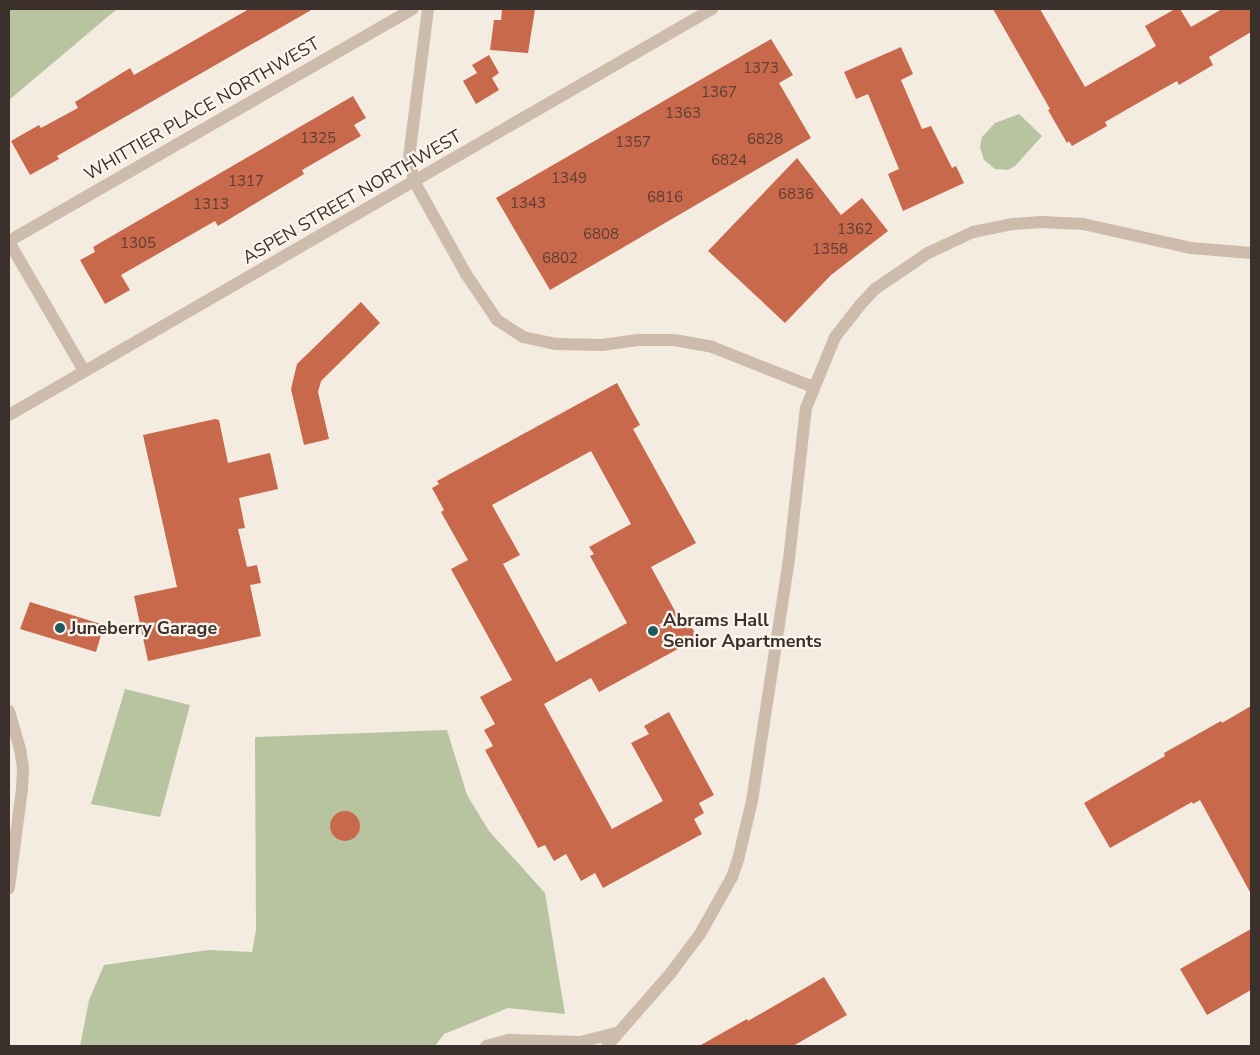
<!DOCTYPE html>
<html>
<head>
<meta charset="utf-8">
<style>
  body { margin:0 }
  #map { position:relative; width:1260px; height:1055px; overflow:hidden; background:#f4ebe1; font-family:"Nunito Sans",sans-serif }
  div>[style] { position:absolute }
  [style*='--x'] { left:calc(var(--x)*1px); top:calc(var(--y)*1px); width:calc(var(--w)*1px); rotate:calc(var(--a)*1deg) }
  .green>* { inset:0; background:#b8c4a0 }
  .building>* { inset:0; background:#c8694b }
  .round { border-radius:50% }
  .minor>* { height:12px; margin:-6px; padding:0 6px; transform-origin:6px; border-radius:6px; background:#cdbbac }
  .tertiary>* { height:12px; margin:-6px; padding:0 6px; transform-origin:6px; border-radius:6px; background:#cdbbac }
  .dots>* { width:14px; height:14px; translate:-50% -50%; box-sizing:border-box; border:2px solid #fbf5ee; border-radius:50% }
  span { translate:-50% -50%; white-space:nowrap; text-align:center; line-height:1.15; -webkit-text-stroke:4.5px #fbf5ee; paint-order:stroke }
  .number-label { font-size:15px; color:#5e3e33 }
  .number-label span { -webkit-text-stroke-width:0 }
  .street-label { font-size:18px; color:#3b302b }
  .poi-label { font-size:18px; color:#3b302b; font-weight:700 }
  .left { translate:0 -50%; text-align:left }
  .frame { position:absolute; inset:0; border:10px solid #3b302b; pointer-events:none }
</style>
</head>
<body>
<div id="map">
  <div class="green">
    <div style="clip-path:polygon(9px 9px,117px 9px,9px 100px)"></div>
    <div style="clip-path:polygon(1019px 114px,1042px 136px,1015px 166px,1008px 170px,995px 169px,984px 160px,980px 147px,982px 137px,995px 123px)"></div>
    <div style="clip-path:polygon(125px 689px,190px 705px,160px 817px,91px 804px)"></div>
    <div style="clip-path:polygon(447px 730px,467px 795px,489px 831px,545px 893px,565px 1014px,508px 1008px,444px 1034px,435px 1046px,80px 1046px,89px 1000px,104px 965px,209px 950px,252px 952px,256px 930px,255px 737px)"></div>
  </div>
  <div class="building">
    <div style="clip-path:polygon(249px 9px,313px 9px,57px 156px,59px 159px,30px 175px,11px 141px,39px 125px,41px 128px,78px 108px,75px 102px,130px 68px,134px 75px)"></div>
    <div style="clip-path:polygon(502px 9px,535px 9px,528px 53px,490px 50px,494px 20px,501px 20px)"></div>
    <div style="clip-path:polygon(993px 9px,1040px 9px,1085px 87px,1156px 46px,1145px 26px,1175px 9px,1180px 9px,1191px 27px,1222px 9px,1251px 9px,1251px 32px,1209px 57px,1213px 65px,1179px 85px,1177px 81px,1145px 99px,1105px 122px,1107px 126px,1072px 146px,1069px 141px,1067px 143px,1048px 110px,1050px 109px)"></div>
    <div style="clip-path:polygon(771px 39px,793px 75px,779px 83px,811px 138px,550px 290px,496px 198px)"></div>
    <div style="clip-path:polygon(901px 47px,913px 74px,901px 80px,922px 129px,931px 126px,952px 168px,956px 166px,964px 183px,903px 211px,888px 174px,899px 169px,868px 94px,856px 99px,844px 72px)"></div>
    <div style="clip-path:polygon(489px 55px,499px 73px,492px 78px,499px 90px,476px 104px,463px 81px,477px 73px,472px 65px)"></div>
    <div style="clip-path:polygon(353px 96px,366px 118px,354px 125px,361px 136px,302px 170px,304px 174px,218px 226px,215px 221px,121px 275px,130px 290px,105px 304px,80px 260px,95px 252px,93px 247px)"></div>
    <div style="clip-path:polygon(797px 158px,841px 215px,862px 198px,888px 231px,831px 275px,785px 323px,708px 251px)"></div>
    <div style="clip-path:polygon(361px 302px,380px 323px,321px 381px,318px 392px,329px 439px,304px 445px,291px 389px,297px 364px)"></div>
    <div style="clip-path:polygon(evenodd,617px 383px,640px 425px,633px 429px,696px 543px,651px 567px,681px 622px,687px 619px,698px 638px,599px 692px,591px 678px,544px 704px,612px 829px,663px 801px,631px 743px,649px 734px,644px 726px,669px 712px,714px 795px,699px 803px,704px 813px,694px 819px,702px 834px,603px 888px,595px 873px,581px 881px,566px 854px,554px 861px,545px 845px,538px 848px,485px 750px,493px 746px,484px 730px,495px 724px,480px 697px,512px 680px,451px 569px,468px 560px,441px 512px,444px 510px,432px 488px,439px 484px,437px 481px,617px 383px,591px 451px,631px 524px,589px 547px,594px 554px,590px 556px,627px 623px,556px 662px,503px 564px,520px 555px,492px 505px,591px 451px)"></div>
    <div style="clip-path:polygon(215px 419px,219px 420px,228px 463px,270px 453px,278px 489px,239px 498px,245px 528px,238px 529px,247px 567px,257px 565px,261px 583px,250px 585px,261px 636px,148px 661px,134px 596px,177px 587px,143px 435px)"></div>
    <div style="clip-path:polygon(30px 602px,104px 625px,96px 652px,20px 629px)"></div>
    <div style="clip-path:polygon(1251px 706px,1251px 894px,1200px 800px,1193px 804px,1192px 802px,1110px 848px,1084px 803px,1165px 756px,1164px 753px,1221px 721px,1222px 723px)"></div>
    <div class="round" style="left:330px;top:811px;width:30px;height:30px"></div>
    <div style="clip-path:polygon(1251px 929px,1251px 990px,1207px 1015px,1180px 969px)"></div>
    <div style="clip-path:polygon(824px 977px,847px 1015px,793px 1046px,699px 1046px,747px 1019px,748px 1021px)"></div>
  </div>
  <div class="minor">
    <div style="--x:428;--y:9;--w:149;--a:97.3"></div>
    <div style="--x:409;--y:157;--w:25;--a:78"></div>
    <div style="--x:414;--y:181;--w:107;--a:60.8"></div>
    <div style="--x:466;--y:274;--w:55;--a:56"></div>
    <div style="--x:497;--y:320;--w:31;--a:33"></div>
    <div style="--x:523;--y:337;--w:34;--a:12"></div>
    <div style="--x:556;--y:344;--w:46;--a:1.2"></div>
    <div style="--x:602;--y:345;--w:36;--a:-8"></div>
    <div style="--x:638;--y:340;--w:36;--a:0"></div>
    <div style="--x:674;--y:340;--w:39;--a:10"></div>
    <div style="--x:712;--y:347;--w:109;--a:21.6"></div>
    <div style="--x:9;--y:241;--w:466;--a:-29.9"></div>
    <div style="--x:9;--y:711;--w:40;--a:74"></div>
    <div style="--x:20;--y:749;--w:20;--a:81"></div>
    <div style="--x:23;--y:769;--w:20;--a:93"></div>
    <div style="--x:22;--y:789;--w:100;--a:97.5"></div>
    <div style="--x:486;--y:1046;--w:24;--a:-15"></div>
    <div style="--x:509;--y:1040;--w:71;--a:1.6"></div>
    <div style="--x:580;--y:1042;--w:38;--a:-14"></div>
    <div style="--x:607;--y:1046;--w:96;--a:-48.8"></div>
    <div style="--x:670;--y:974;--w:50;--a:-53.1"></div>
    <div style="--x:700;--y:934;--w:65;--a:-60.7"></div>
    <div style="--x:732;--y:877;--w:18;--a:-71"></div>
    <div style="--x:738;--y:860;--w:61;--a:-76.7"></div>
    <div style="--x:752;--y:801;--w:245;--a:-81.3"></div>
    <div style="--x:789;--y:559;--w:152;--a:-83.6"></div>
    <div style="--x:806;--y:408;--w:77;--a:-67.8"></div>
    <div style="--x:835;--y:337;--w:42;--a:-51.8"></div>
    <div style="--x:861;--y:304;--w:21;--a:-47"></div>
    <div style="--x:875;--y:289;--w:64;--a:-34.2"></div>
    <div style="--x:928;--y:253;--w:50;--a:-25"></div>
    <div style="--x:973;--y:232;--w:41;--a:-11.3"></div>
    <div style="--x:1013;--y:224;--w:29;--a:-4"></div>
    <div style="--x:1042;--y:222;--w:41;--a:2.8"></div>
    <div style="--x:1083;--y:224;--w:111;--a:12.5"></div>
    <div style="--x:1191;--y:248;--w:60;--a:4.8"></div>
  </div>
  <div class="tertiary">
    <div style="--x:9;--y:242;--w:149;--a:59.8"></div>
    <div style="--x:9;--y:415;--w:812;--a:-30.01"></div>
  </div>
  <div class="dots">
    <div style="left:60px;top:628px;background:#1f5a5e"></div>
    <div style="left:653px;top:631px;background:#1f5a5e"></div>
  </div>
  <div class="number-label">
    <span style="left:761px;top:69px">1373</span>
    <span style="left:719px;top:93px">1367</span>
    <span style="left:683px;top:114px">1363</span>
    <span style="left:318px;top:139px">1325</span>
    <span style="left:765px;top:140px">6828</span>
    <span style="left:633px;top:143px">1357</span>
    <span style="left:729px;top:161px">6824</span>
    <span style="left:569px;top:179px">1349</span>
    <span style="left:246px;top:182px">1317</span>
    <span style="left:796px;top:195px">6836</span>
    <span style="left:665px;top:198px">6816</span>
    <span style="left:528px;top:204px">1343</span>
    <span style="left:211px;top:205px">1313</span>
    <span style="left:855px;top:230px">1362</span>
    <span style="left:601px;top:235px">6808</span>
    <span style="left:138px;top:244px">1305</span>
    <span style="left:830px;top:250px">1358</span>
    <span style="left:560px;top:259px">6802</span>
  </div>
  <div class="street-label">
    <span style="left:202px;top:109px;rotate:-30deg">WHITTIER PLACE NORTHWEST</span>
    <span style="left:352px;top:197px;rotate:-30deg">ASPEN STREET NORTHWEST</span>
  </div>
  <div class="poi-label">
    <span class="left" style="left:663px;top:631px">Abrams Hall<br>Senior Apartments</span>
    <span class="left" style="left:70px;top:628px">Juneberry Garage</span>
  </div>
  <div class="frame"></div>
</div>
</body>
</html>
